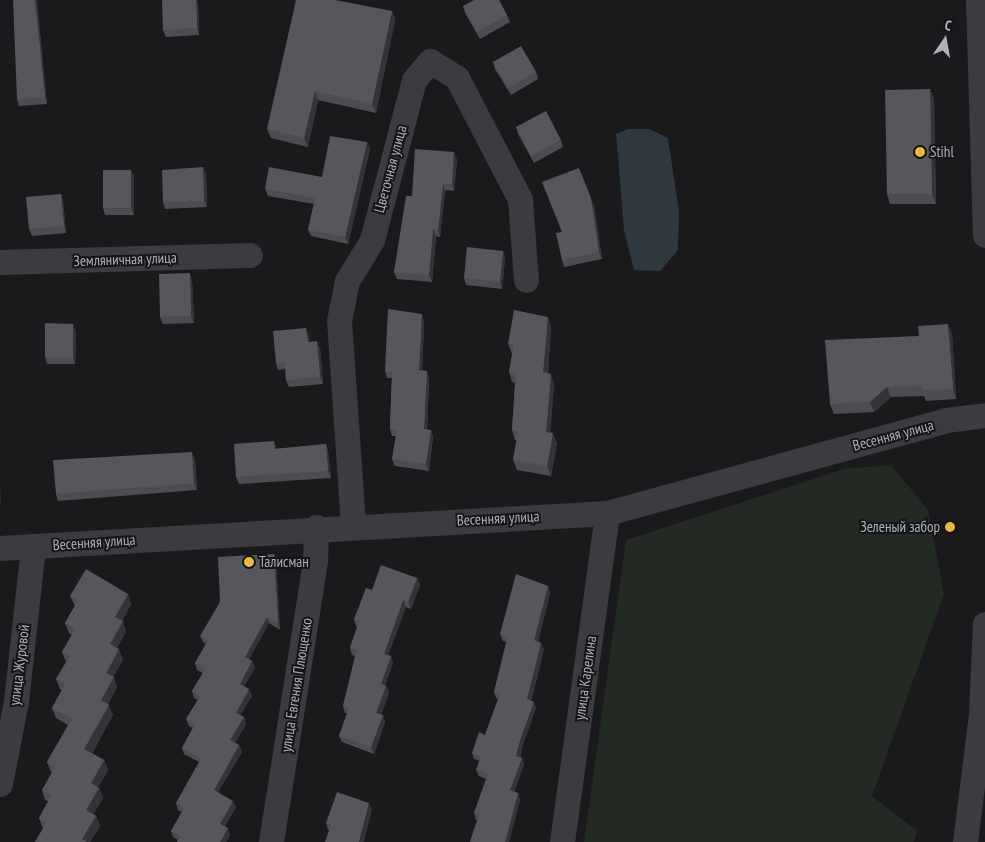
<!DOCTYPE html>
<html>
<head>
<meta charset="utf-8">
<style>
  body { margin:0 }
  #map { position:relative; width:985px; height:842px; overflow:hidden; background:#1a1a1c; font-family:"PT Sans Narrow",sans-serif }
  div>[style] { position:absolute }
  [style*='--x'] { left:calc(var(--x)*1px); top:calc(var(--y)*1px); width:calc(var(--w)*1px); rotate:calc(var(--a)*1deg) }
  .green>* { inset:0; background:#222a23 }
  .water>* { inset:0; background:#30383f }
  .minor>* { height:25px; margin:-12.5px; padding:0 12.5px; transform-origin:12.5px; border-radius:12.5px; background:#3b3c40 }
  .wall>* { inset:0; background:#4b4d51 }
  .shaded-wall>* { inset:0; background:#333437 }
  .building>* { inset:0; background:#56575c }
  .dots>* { width:14px; height:14px; translate:-50% -50%; box-sizing:border-box; border:2px solid #151517; border-radius:50% }
  span { translate:-50% -50%; white-space:nowrap; text-align:center; line-height:1.15; -webkit-text-stroke:4px #151517; paint-order:stroke }
  .poi-label { font-size:15px; color:#adb1ba }
  .left { translate:0 -50%; text-align:left }
  .right { translate:-100% -50%; text-align:right }
  .street-label { font-size:15px; color:#adb1ba }
  .north { position:absolute; left:920px; top:15px; width:50px; height:50px; -webkit-text-stroke:4px #151517; paint-order:stroke; rotate:12deg; font-size:14px; font-weight:700; line-height:20px; text-align:center; color:#adb1ba }
  .north::after { content:''; display:block; margin:auto; width:18px; height:22px; background:#adb1ba; clip-path:polygon(50% 0,100% 100%,50% 72%,0 100%) }
</style>
</head>
<body>
<div id="map">
  <div class="green">
    <div style="clip-path:polygon(891px 465px,928px 510px,944px 594px,872px 796px,917px 831px,914px 842px,584px 842px,626px 540px,844px 469px)"></div>
  </div>
  <div class="water">
    <div style="clip-path:polygon(628px 129px,649px 129px,668px 138px,679px 211px,678px 250px,660px 271px,634px 270px,624px 230px,616px 134px)"></div>
  </div>
  <div class="minor">
    <div style="--x:978;--y:0;--w:235;--a:88.3"></div>
    <div style="--x:0;--y:262;--w:250;--a:-1.6"></div>
    <div style="--x:353;--y:525;--w:204;--a:-93.9"></div>
    <div style="--x:339;--y:321;--w:41;--a:-78.7"></div>
    <div style="--x:347;--y:281;--w:48;--a:-58.6"></div>
    <div style="--x:372;--y:240;--w:165;--a:-75.3"></div>
    <div style="--x:414;--y:80;--w:25;--a:-50"></div>
    <div style="--x:430;--y:61;--w:32;--a:32"></div>
    <div style="--x:457;--y:78;--w:136;--a:62.5"></div>
    <div style="--x:520;--y:199;--w:81;--a:85.8"></div>
    <div style="--x:0;--y:548;--w:608;--a:-3.3"></div>
    <div style="--x:607;--y:513;--w:352;--a:-15.3"></div>
    <div style="--x:946;--y:420;--w:39;--a:-7"></div>
    <div style="--x:0;--y:784;--w:85;--a:-79.1"></div>
    <div style="--x:16;--y:701;--w:156;--a:-83.7"></div>
    <div style="--x:271;--y:842;--w:285;--a:-81.1"></div>
    <div style="--x:315;--y:560;--w:33;--a:-88"></div>
    <div style="--x:562;--y:842;--w:332;--a:-82.2"></div>
    <div style="--x:965;--y:842;--w:129;--a:-82.9"></div>
    <div style="--x:981;--y:714;--w:90;--a:-87.5"></div>
  </div>
  <div class="wall">
    <div style="clip-path:polygon(37px 2px,47px 104px,19px 106px,17px 99px)"></div>
    <div style="clip-path:polygon(198px 2px,199px 35px,166px 37px,163px 30px)"></div>
    <div style="clip-path:polygon(463px 6px,507px 15px,510px 22px,480px 39px,465px 13px)"></div>
    <div style="clip-path:polygon(392px 11px,395px 20px,376px 113px,318px 100px,308px 147px,271px 138px,267px 129px)"></div>
    <div style="clip-path:polygon(493px 62px,536px 72px,538px 79px,511px 95px,495px 69px)"></div>
    <div style="clip-path:polygon(930px 89px,934px 99px,936px 204px,890px 204px,887px 194px)"></div>
    <div style="clip-path:polygon(516px 127px,561px 140px,563px 147px,534px 163px,518px 134px)"></div>
    <div style="clip-path:polygon(367px 142px,370px 149px,348px 244px,311px 236px,308px 230px,314px 204px,268px 196px,265px 189px,322px 177px)"></div>
    <div style="clip-path:polygon(457px 159px,454px 191px,445px 190px,440px 237px,436px 236px,432px 282px,397px 279px,394px 272px,412px 196px)"></div>
    <div style="clip-path:polygon(206px 173px,207px 207px,165px 209px,163px 202px)"></div>
    <div style="clip-path:polygon(134px 177px,134px 215px,105px 215px,103px 208px)"></div>
    <div style="clip-path:polygon(61px 194px,63px 201px,66px 233px,32px 236px,29px 229px)"></div>
    <div style="clip-path:polygon(594px 205px,602px 259px,564px 267px,562px 260px,562px 232px)"></div>
    <div style="clip-path:polygon(503px 251px,505px 258px,502px 289px,466px 285px,464px 278px)"></div>
    <div style="clip-path:polygon(192px 280px,194px 323px,163px 324px,160px 317px)"></div>
    <div style="clip-path:polygon(424px 321px,422px 370px,429px 378px,427px 430px,431px 430px,433px 437px,429px 471px,395px 466px,392px 459px,396px 436px,392px 436px,390px 429px,392px 378px,387px 378px,385px 371px)"></div>
    <div style="clip-path:polygon(551px 327px,548px 373px,554px 384px,550px 432px,557px 443px,551px 476px,517px 470px,513px 460px,517px 441px,515px 440px,512px 430px,515px 383px,512px 382px,509px 372px,512px 354px,508px 344px)"></div>
    <div style="clip-path:polygon(76px 331px,75px 364px,47px 364px,45px 357px)"></div>
    <div style="clip-path:polygon(952px 334px,956px 399px,926px 401px,924px 396px,891px 397px,874px 412px,834px 414px,830px 404px,919px 336px)"></div>
    <div style="clip-path:polygon(309px 335px,309px 342px,320px 348px,323px 384px,289px 387px,286px 380px,285px 369px,278px 370px,276px 363px)"></div>
    <div style="clip-path:polygon(274px 441px,276px 449px,326px 444px,328px 451px,331px 478px,239px 484px,236px 477px)"></div>
    <div style="clip-path:polygon(195px 459px,197px 490px,58px 501px,56px 494px)"></div>
    <div style="clip-path:polygon(274px 554px,276px 560px,280px 630px,269px 623px,249px 659px,252px 661px,255px 668px,244px 686px,252px 696px,240px 715px,244px 717px,246px 724px,235px 743px,239px 745px,242px 752px,218px 792px,236px 807px,225px 826px,230px 835px,226px 842px,177px 842px,178px 840px,173px 837px,171px 831px,182px 812px,178px 810px,176px 803px,199px 762px,184px 754px,182px 748px,193px 728px,189px 726px,186px 719px,198px 700px,194px 698px,192px 691px,203px 673px,197px 670px,195px 663px,206px 644px,203px 642px,200px 636px)"></div>
    <div style="clip-path:polygon(417px 578px,420px 585px,411px 609px,406px 607px,388px 655px,391px 656px,393px 663px,385px 685px,389px 692px,381px 715px,383px 715px,385px 722px,374px 754px,342px 742px,339px 736px,347px 713px,345px 713px,343px 706px,355px 656px,352px 655px,350px 648px,357px 627px,356px 626px,354px 619px,372px 590px)"></div>
    <div style="clip-path:polygon(548px 586px,550px 593px,538px 642px,544px 649px,531px 701px,536px 708px,522px 747px,520px 757px,522px 758px,524px 764px,514px 792px,518px 793px,520px 800px,509px 842px,470px 842px,478px 820px,476px 820px,474px 813px,486px 779px,479px 776px,476px 770px,480px 761px,474px 759px,472px 753px,485px 735px,498px 699px,496px 698px,494px 692px,506px 642px,503px 641px,500px 634px)"></div>
    <div style="clip-path:polygon(128px 594px,131px 604px,122px 621px,126px 631px,117px 648px,123px 659px,113px 677px,117px 687px,108px 704px,113px 715px,92px 753px,104px 760px,108px 770px,98px 787px,99px 788px,103px 798px,93px 814px,96px 816px,100px 826px,90px 842px,35px 842px,43px 829px,39px 818px,48px 801px,45px 800px,42px 790px,52px 773px,51px 772px,47px 762px,68px 725px,56px 718px,52px 708px,62px 690px,60px 689px,56px 679px,66px 662px,62px 652px,72px 635px,69px 633px,65px 623px,75px 606px,70px 596px)"></div>
    <div style="clip-path:polygon(372px 810px,329px 830px,328px 830px,326px 823px)"></div>
  </div>
  <div class="shaded-wall">
    <div style="clip-path:polygon(35px 0,37px 0,37px 2px,47px 104px,45px 97px)"></div>
    <div style="clip-path:polygon(196px 0,197px 0,198px 2px,199px 35px,197px 28px)"></div>
    <div style="clip-path:polygon(392px 11px,395px 20px,376px 113px,372px 104px)"></div>
    <div style="clip-path:polygon(930px 89px,934px 99px,936px 204px,932px 194px)"></div>
    <div style="clip-path:polygon(315px 91px,318px 100px,308px 147px,304px 138px)"></div>
    <div style="clip-path:polygon(367px 142px,370px 149px,348px 244px,345px 237px)"></div>
    <div style="clip-path:polygon(454px 152px,457px 159px,454px 191px,452px 184px)"></div>
    <div style="clip-path:polygon(203px 167px,206px 173px,207px 207px,204px 201px)"></div>
    <div style="clip-path:polygon(131px 170px,134px 177px,134px 215px,131px 208px)"></div>
    <div style="clip-path:polygon(443px 184px,445px 190px,440px 237px,438px 230px)"></div>
    <div style="clip-path:polygon(61px 194px,63px 201px,66px 233px,64px 226px)"></div>
    <div style="clip-path:polygon(591px 198px,594px 205px,602px 259px,599px 252px)"></div>
    <div style="clip-path:polygon(433px 229px,436px 236px,432px 282px,429px 275px)"></div>
    <div style="clip-path:polygon(503px 251px,505px 258px,502px 289px,500px 282px)"></div>
    <div style="clip-path:polygon(190px 273px,192px 280px,194px 323px,191px 316px)"></div>
    <div style="clip-path:polygon(422px 314px,424px 321px,422px 377px,419px 370px)"></div>
    <div style="clip-path:polygon(548px 317px,551px 327px,547px 382px,543px 372px)"></div>
    <div style="clip-path:polygon(73px 324px,76px 331px,75px 364px,73px 358px)"></div>
    <div style="clip-path:polygon(948px 324px,952px 334px,956px 399px,953px 389px)"></div>
    <div style="clip-path:polygon(306px 328px,309px 335px,310px 349px,308px 342px)"></div>
    <div style="clip-path:polygon(317px 341px,320px 348px,323px 384px,320px 377px)"></div>
    <div style="clip-path:polygon(427px 371px,429px 378px,427px 436px,424px 429px)"></div>
    <div style="clip-path:polygon(551px 374px,554px 384px,550px 442px,546px 432px)"></div>
    <div style="clip-path:polygon(887px 387px,891px 397px,874px 412px,870px 402px)"></div>
    <div style="clip-path:polygon(431px 430px,433px 437px,429px 471px,426px 464px)"></div>
    <div style="clip-path:polygon(553px 433px,557px 443px,551px 476px,547px 466px)"></div>
    <div style="clip-path:polygon(326px 444px,328px 451px,331px 478px,328px 471px)"></div>
    <div style="clip-path:polygon(192px 452px,195px 459px,197px 490px,194px 483px)"></div>
    <div style="clip-path:polygon(0 483px,1px 504px,0 500px)"></div>
    <div style="clip-path:polygon(274px 554px,276px 560px,280px 630px,278px 623px)"></div>
    <div style="clip-path:polygon(417px 578px,420px 585px,411px 609px,408px 602px)"></div>
    <div style="clip-path:polygon(548px 586px,550px 593px,537px 647px,534px 640px)"></div>
    <div style="clip-path:polygon(128px 594px,131px 604px,118px 627px,115px 617px)"></div>
    <div style="clip-path:polygon(403px 600px,406px 607px,386px 661px,384px 654px)"></div>
    <div style="clip-path:polygon(267px 617px,269px 623px,247px 663px,245px 657px)"></div>
    <div style="clip-path:polygon(123px 621px,126px 631px,113px 654px,110px 644px)"></div>
    <div style="clip-path:polygon(541px 643px,544px 649px,529px 706px,527px 699px)"></div>
    <div style="clip-path:polygon(119px 649px,123px 659px,110px 683px,106px 673px)"></div>
    <div style="clip-path:polygon(391px 656px,393px 663px,383px 691px,381px 684px)"></div>
    <div style="clip-path:polygon(252px 661px,255px 668px,242px 690px,240px 684px)"></div>
    <div style="clip-path:polygon(114px 677px,117px 687px,104px 710px,101px 700px)"></div>
    <div style="clip-path:polygon(386px 686px,389px 692px,379px 720px,376px 713px)"></div>
    <div style="clip-path:polygon(249px 689px,252px 696px,238px 719px,236px 713px)"></div>
    <div style="clip-path:polygon(534px 702px,536px 708px,522px 747px,519px 762px,516px 756px,520px 740px)"></div>
    <div style="clip-path:polygon(109px 705px,113px 715px,88px 759px,84px 749px)"></div>
    <div style="clip-path:polygon(383px 715px,385px 722px,374px 754px,371px 747px)"></div>
    <div style="clip-path:polygon(244px 717px,246px 724px,233px 747px,230px 740px)"></div>
    <div style="clip-path:polygon(239px 745px,242px 752px,216px 796px,214px 790px)"></div>
    <div style="clip-path:polygon(522px 758px,524px 764px,512px 797px,510px 790px)"></div>
    <div style="clip-path:polygon(104px 760px,108px 770px,95px 793px,91px 783px)"></div>
    <div style="clip-path:polygon(99px 788px,103px 798px,90px 820px,86px 810px)"></div>
    <div style="clip-path:polygon(518px 793px,520px 800px,509px 842px,505px 842px)"></div>
    <div style="clip-path:polygon(233px 801px,236px 807px,222px 830px,220px 824px)"></div>
    <div style="clip-path:polygon(369px 803px,372px 810px,364px 842px,359px 842px)"></div>
    <div style="clip-path:polygon(96px 816px,100px 826px,90px 842px,83px 842px,82px 839px)"></div>
    <div style="clip-path:polygon(228px 828px,230px 835px,226px 842px,220px 842px)"></div>
  </div>
  <div class="building">
    <div style="clip-path:polygon(13px 0,35px 0,45px 97px,17px 99px)"></div>
    <div style="clip-path:polygon(162px 0,196px 0,197px 28px,163px 30px)"></div>
    <div style="clip-path:polygon(296px 0,335px 0,392px 11px,372px 104px,315px 91px,304px 138px,267px 129px)"></div>
    <div style="clip-path:polygon(474px 0,499px 0,507px 15px,477px 32px,463px 6px)"></div>
    <div style="clip-path:polygon(521px 46px,536px 72px,508px 88px,493px 62px)"></div>
    <div style="clip-path:polygon(930px 89px,932px 194px,887px 194px,885px 90px)"></div>
    <div style="clip-path:polygon(546px 111px,561px 140px,531px 156px,516px 127px)"></div>
    <div style="clip-path:polygon(330px 136px,367px 142px,345px 237px,308px 230px,315px 198px,265px 189px,269px 167px,322px 177px)"></div>
    <div style="clip-path:polygon(415px 149px,454px 152px,452px 184px,443px 184px,438px 230px,433px 229px,429px 275px,394px 272px,406px 196px,412px 196px)"></div>
    <div style="clip-path:polygon(203px 167px,204px 201px,163px 202px,162px 170px)"></div>
    <div style="clip-path:polygon(579px 168px,591px 198px,599px 252px,562px 260px,556px 233px,562px 232px,542px 182px)"></div>
    <div style="clip-path:polygon(103px 170px,131px 170px,131px 208px,103px 208px)"></div>
    <div style="clip-path:polygon(61px 194px,64px 226px,29px 229px,26px 197px)"></div>
    <div style="clip-path:polygon(467px 247px,503px 251px,500px 282px,464px 278px)"></div>
    <div style="clip-path:polygon(190px 273px,191px 316px,160px 317px,159px 274px)"></div>
    <div style="clip-path:polygon(388px 309px,422px 314px,419px 370px,427px 371px,424px 429px,431px 430px,426px 464px,392px 459px,397px 430px,390px 429px,392px 372px,385px 371px)"></div>
    <div style="clip-path:polygon(514px 310px,548px 317px,543px 372px,551px 374px,546px 432px,553px 433px,547px 466px,513px 460px,518px 431px,512px 430px,516px 373px,509px 372px,514px 344px,508px 344px)"></div>
    <div style="clip-path:polygon(45px 323px,73px 324px,73px 358px,45px 357px)"></div>
    <div style="clip-path:polygon(948px 324px,953px 389px,922px 390px,922px 386px,887px 387px,870px 402px,830px 404px,825px 340px,919px 336px,918px 326px)"></div>
    <div style="clip-path:polygon(306px 328px,308px 342px,317px 341px,320px 377px,286px 380px,285px 362px,276px 363px,273px 331px)"></div>
    <div style="clip-path:polygon(274px 441px,274px 449px,326px 444px,328px 471px,236px 477px,234px 444px)"></div>
    <div style="clip-path:polygon(192px 452px,194px 483px,56px 494px,53px 460px)"></div>
    <div style="clip-path:polygon(274px 554px,278px 623px,267px 617px,245px 657px,252px 661px,240px 684px,249px 689px,236px 713px,244px 717px,230px 740px,239px 745px,214px 790px,233px 801px,220px 824px,228px 828px,220px 842px,177px 842px,180px 836px,171px 831px,184px 808px,176px 803px,201px 759px,182px 748px,195px 724px,186px 719px,200px 696px,192px 691px,205px 669px,195px 663px,208px 640px,200px 636px,220px 602px,218px 557px)"></div>
    <div style="clip-path:polygon(381px 565px,417px 578px,408px 602px,403px 600px,384px 654px,391px 656px,381px 684px,386px 686px,376px 713px,383px 715px,371px 747px,339px 736px,349px 708px,343px 706px,357px 650px,350px 648px,359px 622px,354px 619px,366px 588px,372px 590px)"></div>
    <div style="clip-path:polygon(86px 569px,128px 594px,115px 617px,123px 621px,110px 644px,119px 649px,106px 673px,114px 677px,101px 700px,109px 705px,84px 749px,104px 760px,91px 783px,99px 788px,86px 810px,96px 816px,82px 839px,87px 842px,35px 842px,46px 823px,39px 818px,52px 795px,42px 790px,55px 767px,47px 762px,72px 719px,52px 708px,65px 684px,56px 679px,70px 656px,62px 652px,75px 629px,65px 623px,78px 600px,70px 596px)"></div>
    <div style="clip-path:polygon(516px 574px,548px 586px,534px 640px,541px 643px,527px 699px,534px 702px,520px 740px,516px 756px,522px 758px,510px 790px,518px 793px,505px 842px,472px 842px,470px 841px,479px 815px,474px 813px,488px 774px,476px 770px,481px 756px,472px 753px,479px 732px,485px 735px,500px 694px,494px 692px,508px 637px,500px 634px)"></div>
    <div style="clip-path:polygon(337px 792px,369px 803px,359px 842px,325px 842px,331px 825px,326px 823px)"></div>
  </div>
  <div class="dots">
    <div style="left:920px;top:152px;background:#e8b846"></div>
    <div style="left:950px;top:527px;background:#e8b846"></div>
    <div style="left:249px;top:562px;background:#e8b846"></div>
  </div>
  <div class="poi-label">
    <span class="left" style="left:930px;top:152px">Stihl</span>
    <span class="right" style="left:940px;top:527px">Зеленый забор</span>
    <span class="left" style="left:259px;top:562px">Талисман</span>
  </div>
  <div class="street-label">
    <span style="left:390px;top:169px;rotate:-75deg">Цветочная улица</span>
    <span style="left:125px;top:259px;rotate:-2deg">Земляничная улица</span>
    <span style="left:893px;top:435px;rotate:-15deg">Весенняя улица</span>
    <span style="left:498px;top:518px;rotate:-3deg">Весенняя улица</span>
    <span style="left:94px;top:542px;rotate:-4deg">Весенняя улица</span>
    <span style="left:19px;top:665px;rotate:-83deg">улица Журовой</span>
    <span style="left:585px;top:678px;rotate:-82deg">улица Карелина</span>
    <span style="left:296px;top:685px;rotate:-81deg">улица Евгения Плющенко</span>
  </div>
  <div class="north">С</div>
</div>
</body>
</html>
